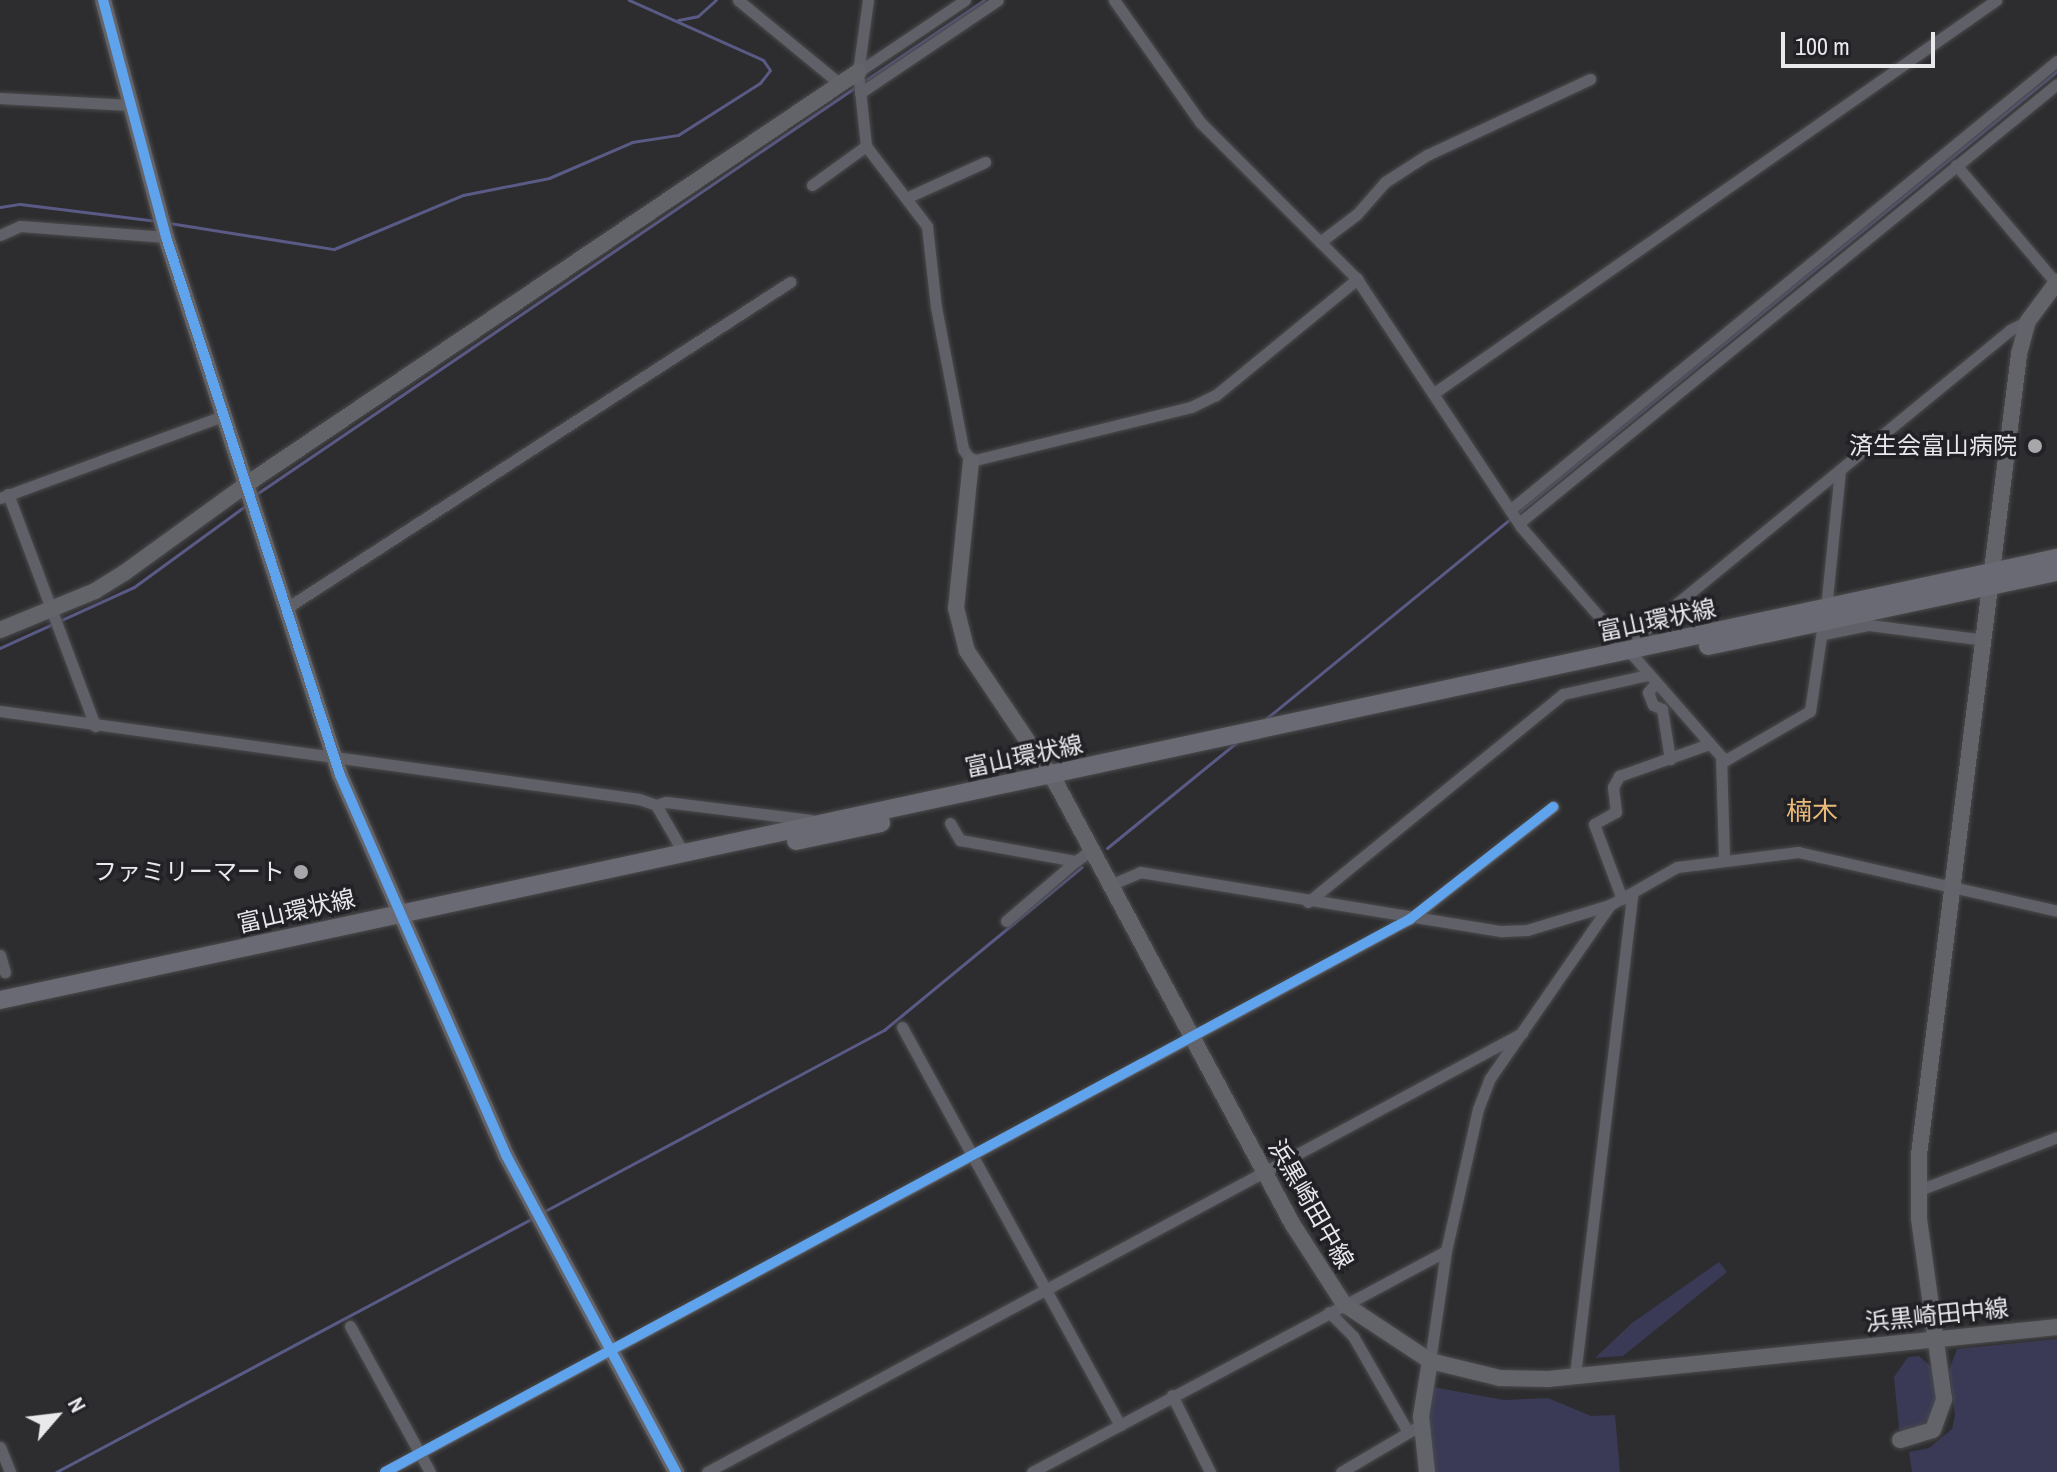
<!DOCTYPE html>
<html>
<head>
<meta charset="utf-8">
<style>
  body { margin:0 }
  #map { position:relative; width:2057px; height:1472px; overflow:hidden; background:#2d2d2f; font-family:"Archivo Narrow","Noto Sans JP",sans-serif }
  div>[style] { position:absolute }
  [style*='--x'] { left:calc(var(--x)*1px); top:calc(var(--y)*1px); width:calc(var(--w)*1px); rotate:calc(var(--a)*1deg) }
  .green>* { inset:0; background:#3a3a56 }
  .stream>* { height:3px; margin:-1.5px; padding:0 1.5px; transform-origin:1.5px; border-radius:1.5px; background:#5a5a86 }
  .roads { filter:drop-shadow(0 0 2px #4b4b4d) drop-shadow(0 0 2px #4b4b4d) }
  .street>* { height:11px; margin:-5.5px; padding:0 5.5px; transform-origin:5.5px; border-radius:5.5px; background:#606168 }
  .secondary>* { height:16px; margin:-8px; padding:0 8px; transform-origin:8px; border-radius:8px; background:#63636a }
  .primary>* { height:18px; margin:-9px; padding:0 9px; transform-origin:9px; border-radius:9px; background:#696a73 }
  .cycleway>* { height:10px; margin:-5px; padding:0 5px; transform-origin:5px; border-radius:5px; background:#60a3ed }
  .dots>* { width:22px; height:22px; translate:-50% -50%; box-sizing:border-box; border:4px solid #222226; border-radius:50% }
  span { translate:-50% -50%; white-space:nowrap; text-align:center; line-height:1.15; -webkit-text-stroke:7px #222226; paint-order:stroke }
  .poi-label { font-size:24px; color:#e9e9ec }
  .right { translate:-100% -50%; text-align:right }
  .street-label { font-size:24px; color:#e9e9ec }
  .neighbourhood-label { font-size:26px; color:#eaba78 }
  .north { position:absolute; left:16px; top:1376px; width:80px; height:80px; -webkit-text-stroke:6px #222226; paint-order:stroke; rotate:62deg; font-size:22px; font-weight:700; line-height:32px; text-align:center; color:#e9e9ec }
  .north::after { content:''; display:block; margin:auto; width:28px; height:36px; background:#e9e9ec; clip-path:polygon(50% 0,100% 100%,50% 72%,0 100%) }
  .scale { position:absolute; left:1781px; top:32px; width:154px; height:36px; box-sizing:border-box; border:4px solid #e9e9ec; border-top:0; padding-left:10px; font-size:24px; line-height:28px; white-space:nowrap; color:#e9e9ec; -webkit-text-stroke:6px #222226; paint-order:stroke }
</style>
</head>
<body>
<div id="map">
  <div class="green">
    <div style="clip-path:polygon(1719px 1262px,1727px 1272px,1623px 1356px,1595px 1358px,1632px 1323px)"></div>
    <div style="clip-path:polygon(2057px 1339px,2057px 1472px,1912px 1472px,1909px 1452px,1929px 1448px,1952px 1429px,1955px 1415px,1949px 1370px,1957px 1349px)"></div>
    <div style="clip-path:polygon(1919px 1356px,1934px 1369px,1936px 1402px,1931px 1417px,1908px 1434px,1899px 1429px,1894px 1377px,1908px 1357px)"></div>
    <div style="clip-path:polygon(1433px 1387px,1504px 1400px,1548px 1398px,1591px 1416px,1615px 1415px,1620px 1472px,1434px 1472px,1428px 1416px)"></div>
  </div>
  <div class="stream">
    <div style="--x:678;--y:20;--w:20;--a:-11"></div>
    <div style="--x:698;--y:16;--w:24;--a:-42"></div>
    <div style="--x:863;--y:82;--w:146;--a:-34.1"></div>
    <div style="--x:0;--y:207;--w:20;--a:-9"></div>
    <div style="--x:20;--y:204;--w:138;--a:7.1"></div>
    <div style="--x:169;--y:223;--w:167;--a:9"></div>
    <div style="--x:334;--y:249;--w:140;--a:-22.7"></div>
    <div style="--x:463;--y:195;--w:88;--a:-11.2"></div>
    <div style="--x:549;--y:178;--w:90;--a:-23.4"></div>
    <div style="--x:632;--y:142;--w:47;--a:-8.7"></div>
    <div style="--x:678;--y:135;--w:97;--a:-32.4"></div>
    <div style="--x:760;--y:83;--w:16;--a:-52"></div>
    <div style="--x:770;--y:70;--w:12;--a:-125"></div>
    <div style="--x:763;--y:60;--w:147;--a:-155.9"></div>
    <div style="--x:255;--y:495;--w:728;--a:-34.19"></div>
    <div style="--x:1516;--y:514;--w:699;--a:-39.31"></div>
    <div style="--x:0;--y:648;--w:147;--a:-24.5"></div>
    <div style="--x:134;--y:587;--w:141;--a:-36.1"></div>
    <div style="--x:1262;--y:722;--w:320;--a:-39.3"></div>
    <div style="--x:1107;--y:848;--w:168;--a:-39.2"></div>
    <div style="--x:543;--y:1212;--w:387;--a:-28.1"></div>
    <div style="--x:884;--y:1030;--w:256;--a:-39.5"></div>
    <div style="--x:56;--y:1472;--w:540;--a:-28.04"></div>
  </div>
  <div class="roads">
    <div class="street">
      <div style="--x:738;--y:0;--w:131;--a:39.4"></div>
      <div style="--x:868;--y:0;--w:73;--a:97.9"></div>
      <div style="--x:858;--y:72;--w:74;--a:83.8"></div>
      <div style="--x:866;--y:146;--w:101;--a:52.7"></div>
      <div style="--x:927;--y:226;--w:81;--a:83.7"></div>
      <div style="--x:936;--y:307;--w:145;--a:79.2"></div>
      <div style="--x:963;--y:449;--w:14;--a:56"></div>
      <div style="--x:971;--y:461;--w:227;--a:-13.8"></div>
      <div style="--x:1191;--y:407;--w:28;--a:-26"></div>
      <div style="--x:1216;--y:395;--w:183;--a:-39.4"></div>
      <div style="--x:1114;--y:0;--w:149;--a:54.8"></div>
      <div style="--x:1200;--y:122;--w:222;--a:45"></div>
      <div style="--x:1357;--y:279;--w:297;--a:56.5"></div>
      <div style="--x:1521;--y:527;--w:304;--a:48.9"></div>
      <div style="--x:1721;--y:756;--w:103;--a:88.3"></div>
      <div style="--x:858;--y:72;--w:129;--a:-33.9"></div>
      <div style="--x:860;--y:93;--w:166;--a:-34"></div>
      <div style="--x:0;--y:98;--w:129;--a:3.1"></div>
      <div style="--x:1956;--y:165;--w:155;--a:49.7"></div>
      <div style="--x:812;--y:185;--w:67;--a:-35.8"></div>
      <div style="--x:906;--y:198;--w:87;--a:-24.5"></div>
      <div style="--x:0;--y:235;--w:22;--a:-24"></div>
      <div style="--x:20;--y:226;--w:146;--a:4.3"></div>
      <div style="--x:1320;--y:242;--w:46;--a:-37.1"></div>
      <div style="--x:1357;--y:214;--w:43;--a:-48.8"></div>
      <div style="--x:1385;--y:182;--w:50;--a:-32.7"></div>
      <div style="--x:1427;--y:155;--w:180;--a:-25"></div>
      <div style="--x:1434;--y:393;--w:686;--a:-34.96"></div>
      <div style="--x:8;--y:494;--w:248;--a:69.4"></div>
      <div style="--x:0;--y:498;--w:238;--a:-20.2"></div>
      <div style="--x:1510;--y:510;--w:708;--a:-39.38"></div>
      <div style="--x:1519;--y:523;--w:694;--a:-39.21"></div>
      <div style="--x:1826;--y:608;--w:139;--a:-84.2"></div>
      <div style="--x:285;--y:609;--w:602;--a:-32.92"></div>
      <div style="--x:1823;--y:634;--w:47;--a:-11.1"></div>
      <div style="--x:1869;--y:625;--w:117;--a:7.4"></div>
      <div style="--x:1627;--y:651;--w:15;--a:-58"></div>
      <div style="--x:1635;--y:638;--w:485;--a:-39.4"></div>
      <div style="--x:2010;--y:330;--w:20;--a:-27"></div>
      <div style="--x:1655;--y:684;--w:11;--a:131"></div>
      <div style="--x:1648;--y:692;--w:14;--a:69"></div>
      <div style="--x:1653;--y:705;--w:10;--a:24"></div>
      <div style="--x:1662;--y:709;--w:51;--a:80.9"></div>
      <div style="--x:0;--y:711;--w:645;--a:7.84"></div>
      <div style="--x:639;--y:799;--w:18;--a:19"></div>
      <div style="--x:656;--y:805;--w:10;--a:-17"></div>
      <div style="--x:666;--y:802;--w:146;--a:7.1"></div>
      <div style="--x:1724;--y:761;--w:99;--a:-30.2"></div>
      <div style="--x:1810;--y:711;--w:89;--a:-81.6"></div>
      <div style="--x:656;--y:805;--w:54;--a:60.1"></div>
      <div style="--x:950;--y:823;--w:20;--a:60"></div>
      <div style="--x:960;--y:840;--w:118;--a:10.3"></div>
      <div style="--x:1076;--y:861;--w:19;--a:-36"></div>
      <div style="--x:1110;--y:885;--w:33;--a:-23"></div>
      <div style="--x:1140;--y:872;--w:367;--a:9.3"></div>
      <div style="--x:1502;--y:931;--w:25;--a:-2"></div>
      <div style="--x:1527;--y:930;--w:87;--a:-16.8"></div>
      <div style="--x:1610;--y:905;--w:77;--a:-29.6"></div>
      <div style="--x:1677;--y:867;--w:122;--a:-7.1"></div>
      <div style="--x:1798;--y:852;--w:266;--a:12.8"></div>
      <div style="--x:1622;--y:899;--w:80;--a:-110.5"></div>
      <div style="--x:1594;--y:824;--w:25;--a:-29"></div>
      <div style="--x:1616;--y:812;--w:25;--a:-97"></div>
      <div style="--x:1613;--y:787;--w:13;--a:-61"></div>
      <div style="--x:1619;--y:776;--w:96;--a:-19.6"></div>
      <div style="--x:1308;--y:902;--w:329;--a:-39.2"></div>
      <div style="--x:1563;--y:694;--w:86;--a:-12.7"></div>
      <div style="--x:1006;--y:921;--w:92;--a:-40.6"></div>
      <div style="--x:0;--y:955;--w:18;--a:74"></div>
      <div style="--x:902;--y:1027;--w:454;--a:61.3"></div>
      <div style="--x:1917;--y:1191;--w:150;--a:-21.1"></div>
      <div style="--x:1329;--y:1312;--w:34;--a:45"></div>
      <div style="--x:1353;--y:1336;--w:111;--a:60.2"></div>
      <div style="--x:350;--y:1326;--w:166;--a:61.3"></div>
      <div style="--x:1430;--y:1361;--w:111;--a:-81.7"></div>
      <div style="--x:1446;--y:1251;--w:146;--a:-77.3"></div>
      <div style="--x:1478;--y:1109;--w:33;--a:-69"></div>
      <div style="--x:1490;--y:1078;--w:211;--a:-55.3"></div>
      <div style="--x:1575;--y:1375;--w:483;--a:-83.2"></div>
      <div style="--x:1172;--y:1395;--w:86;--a:63.7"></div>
      <div style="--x:0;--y:1447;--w:27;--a:68"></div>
      <div style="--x:385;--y:1472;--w:1165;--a:-28.35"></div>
      <div style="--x:1410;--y:919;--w:182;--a:-38.1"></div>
      <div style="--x:707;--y:1472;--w:926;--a:-28.31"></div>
      <div style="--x:1032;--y:1472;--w:469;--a:-28.1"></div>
      <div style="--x:1341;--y:1472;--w:85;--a:-30.5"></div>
    </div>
    <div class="secondary">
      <div style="--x:103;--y:0;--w:245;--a:75.1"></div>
      <div style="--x:166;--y:237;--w:565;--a:72.08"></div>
      <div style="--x:340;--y:775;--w:415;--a:66.4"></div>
      <div style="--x:506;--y:1155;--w:360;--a:61.8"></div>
      <div style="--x:971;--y:461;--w:148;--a:95.8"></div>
      <div style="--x:956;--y:608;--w:44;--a:75.7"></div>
      <div style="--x:967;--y:651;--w:161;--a:56.1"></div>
      <div style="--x:1057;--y:785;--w:499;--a:61.8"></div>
      <div style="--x:1293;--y:1225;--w:94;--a:57.2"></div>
      <div style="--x:1344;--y:1304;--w:103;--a:33.5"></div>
      <div style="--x:1430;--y:1361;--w:72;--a:13.7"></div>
      <div style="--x:1500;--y:1378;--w:48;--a:1.2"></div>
      <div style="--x:1548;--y:1379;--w:512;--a:-5.83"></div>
      <div style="--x:0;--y:630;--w:103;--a:-22.3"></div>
      <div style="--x:95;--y:591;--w:34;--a:-32"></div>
      <div style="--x:124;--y:573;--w:148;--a:-35.9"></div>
      <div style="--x:244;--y:486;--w:741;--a:-33.99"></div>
      <div style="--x:1900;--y:1440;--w:34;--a:-17"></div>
      <div style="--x:1933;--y:1430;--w:33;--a:-70"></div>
      <div style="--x:1944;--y:1399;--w:183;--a:-97.9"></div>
      <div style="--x:1919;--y:1218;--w:63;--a:-90"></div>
      <div style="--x:1919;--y:1155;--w:807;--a:-82.88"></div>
      <div style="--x:2019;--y:354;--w:34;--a:-75"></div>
      <div style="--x:2028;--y:321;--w:49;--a:-53.4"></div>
      <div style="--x:1427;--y:1472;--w:56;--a:-96.1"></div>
      <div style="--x:1421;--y:1416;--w:56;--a:-80.7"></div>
    </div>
    <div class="primary">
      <div style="--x:1708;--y:646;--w:357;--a:-12"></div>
      <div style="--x:796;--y:841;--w:87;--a:-12"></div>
      <div style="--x:0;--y:1000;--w:2104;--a:-12.13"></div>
    </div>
  </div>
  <div class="cycleway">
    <div style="--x:103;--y:0;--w:245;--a:75.1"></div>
    <div style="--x:166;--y:237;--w:565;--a:72.08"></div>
    <div style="--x:340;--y:775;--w:415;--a:66.4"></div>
    <div style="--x:506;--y:1155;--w:360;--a:61.8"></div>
    <div style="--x:385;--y:1472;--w:1165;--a:-28.35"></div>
    <div style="--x:1410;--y:919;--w:182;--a:-38.1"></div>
  </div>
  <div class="dots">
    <div style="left:2035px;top:446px;background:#a7a7aa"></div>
    <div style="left:301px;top:872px;background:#a7a7aa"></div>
  </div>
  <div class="poi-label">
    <span class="right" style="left:2017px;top:446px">済生会富山病院</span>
    <span class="right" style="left:285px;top:872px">ファミリーマート</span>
  </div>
  <div class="street-label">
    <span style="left:1657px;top:620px;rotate:-12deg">富山環状線</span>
    <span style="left:1024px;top:756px;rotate:-12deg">富山環状線</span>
    <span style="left:296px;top:911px;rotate:-13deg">富山環状線</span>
    <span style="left:1311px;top:1204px;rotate:60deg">浜黒崎田中線</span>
    <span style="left:1937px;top:1315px;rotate:-6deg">浜黒崎田中線</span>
  </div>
  <div class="neighbourhood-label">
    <span style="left:1812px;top:811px">楠木</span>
  </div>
  <div class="north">N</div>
  <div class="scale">100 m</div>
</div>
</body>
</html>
